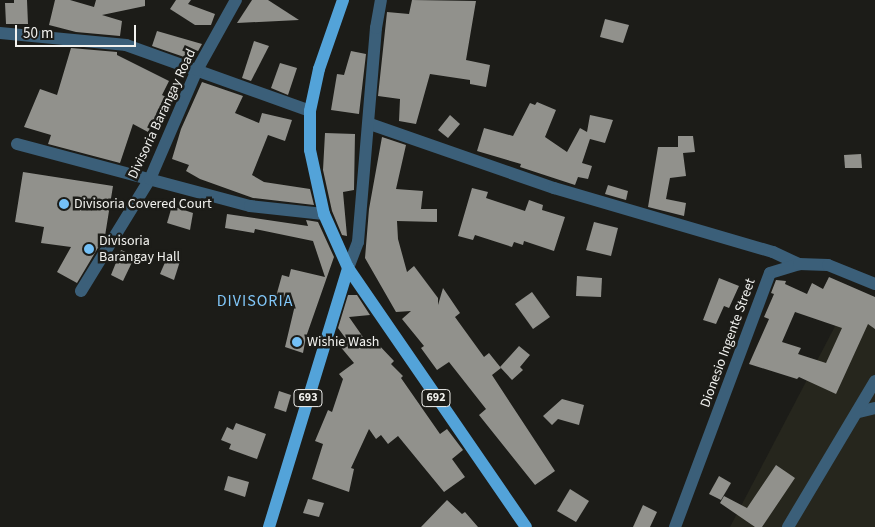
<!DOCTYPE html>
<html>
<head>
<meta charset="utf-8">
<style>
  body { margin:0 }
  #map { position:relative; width:875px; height:527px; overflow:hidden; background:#1c1c18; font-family:"Source Sans 3",sans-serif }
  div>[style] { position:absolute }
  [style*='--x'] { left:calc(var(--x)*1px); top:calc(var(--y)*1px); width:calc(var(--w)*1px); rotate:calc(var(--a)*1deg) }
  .built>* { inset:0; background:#26261d }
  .building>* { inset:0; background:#91918c }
  .minor>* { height:12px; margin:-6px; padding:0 6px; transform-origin:6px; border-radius:6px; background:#3b5f79 }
  .major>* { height:12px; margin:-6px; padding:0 6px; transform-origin:6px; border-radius:6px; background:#53a3d9 }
  .dots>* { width:14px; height:14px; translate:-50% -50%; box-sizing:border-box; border:2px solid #1c1c18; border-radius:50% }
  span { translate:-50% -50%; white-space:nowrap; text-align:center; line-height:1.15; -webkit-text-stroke:5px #1c1c18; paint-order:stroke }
  .shield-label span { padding:1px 4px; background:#1c1c18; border:1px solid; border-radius:4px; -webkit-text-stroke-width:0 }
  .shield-label { font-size:12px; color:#f2f2ef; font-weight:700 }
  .street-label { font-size:14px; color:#f2f2ef }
  .poi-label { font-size:14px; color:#f2f2ef }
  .left { translate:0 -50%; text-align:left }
  .quarter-label { font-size:16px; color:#81c7f9; letter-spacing:1px }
  .scale { position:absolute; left:15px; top:25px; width:121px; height:22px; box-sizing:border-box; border:2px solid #f2f2ef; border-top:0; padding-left:6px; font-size:15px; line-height:18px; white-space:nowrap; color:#f2f2ef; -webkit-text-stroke:4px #1c1c18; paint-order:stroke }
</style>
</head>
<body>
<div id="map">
  <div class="built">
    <div style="clip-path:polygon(854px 290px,875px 301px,875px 527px,730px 527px)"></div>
  </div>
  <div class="building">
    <div style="clip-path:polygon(14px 0,27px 0,28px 24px,6px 24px,5px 3px,14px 3px)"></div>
    <div style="clip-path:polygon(55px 0,70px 0,94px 7px,96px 0,145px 0,145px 6px,102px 15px,122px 21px,120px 36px,76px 32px,49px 25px)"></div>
    <div style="clip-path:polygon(176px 0,191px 0,188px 4px,215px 14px,211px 25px,195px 25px,170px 9px)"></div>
    <div style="clip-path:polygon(252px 0,268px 0,299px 20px,237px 23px)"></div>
    <div style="clip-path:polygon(412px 0,476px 1px,466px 60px,490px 65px,486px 87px,470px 84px,470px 80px,430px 74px,416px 124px,399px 121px,400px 99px,378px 96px,387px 12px,409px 14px)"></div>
    <div style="clip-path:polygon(605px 19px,629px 25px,623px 43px,600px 37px)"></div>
    <div style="clip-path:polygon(157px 31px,202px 44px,193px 60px,152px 46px)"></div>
    <div style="clip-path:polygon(254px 41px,269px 46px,251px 81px,242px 78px)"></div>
    <div style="clip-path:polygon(71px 48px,117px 52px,117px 55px,169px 81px,162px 95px,166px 97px,148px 132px,133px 124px,120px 163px,48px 144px,51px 135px,24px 127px,40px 89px,57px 95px)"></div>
    <div style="clip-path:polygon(351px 51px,366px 54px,359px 114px,331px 110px,337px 74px,344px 75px)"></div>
    <div style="clip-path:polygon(280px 63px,297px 68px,288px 95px,271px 88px)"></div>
    <div style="clip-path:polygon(202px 82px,243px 96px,235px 113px,259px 123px,262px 113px,292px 120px,285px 141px,268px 135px,252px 175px,264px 182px,310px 189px,314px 205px,253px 198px,200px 179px,186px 171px,189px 165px,172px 159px,181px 129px)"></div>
    <div style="clip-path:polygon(537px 102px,556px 110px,545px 137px,567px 152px,580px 128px,587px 132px,590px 115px,613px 120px,605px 143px,590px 139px,582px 163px,592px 166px,588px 179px,578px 177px,575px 185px,520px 167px,521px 164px,477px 151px,484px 128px,513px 136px,530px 103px,535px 105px)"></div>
    <div style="clip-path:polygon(450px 115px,460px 124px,448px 138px,438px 130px)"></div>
    <div style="clip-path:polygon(325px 133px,355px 134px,354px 190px,343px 192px,347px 236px,342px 235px,332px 211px,323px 170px)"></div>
    <div style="clip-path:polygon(678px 136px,693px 136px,695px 152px,683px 153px,686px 176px,670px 178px,666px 199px,686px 203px,684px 216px,648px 207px,658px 147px,678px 147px)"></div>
    <div style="clip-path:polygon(382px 137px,406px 145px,396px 189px,423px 191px,421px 209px,437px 209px,437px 222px,397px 221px,398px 239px,407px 272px,414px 266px,438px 298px,438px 305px,443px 288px,460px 313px,455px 317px,484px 357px,489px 353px,501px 368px,492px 375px,555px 471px,535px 485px,479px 415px,486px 409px,449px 362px,437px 370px,421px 348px,424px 346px,402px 319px,411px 311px,396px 312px,365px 258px,369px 209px)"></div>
    <div style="clip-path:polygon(861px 154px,862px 168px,845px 168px,844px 155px)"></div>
    <div style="clip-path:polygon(23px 172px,113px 186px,105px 236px,77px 283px,57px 272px,71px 247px,41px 243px,44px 227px,15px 222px)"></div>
    <div style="clip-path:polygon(608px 185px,628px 191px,626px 200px,605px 194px)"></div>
    <div style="clip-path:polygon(472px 188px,488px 192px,486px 198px,525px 211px,529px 200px,543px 205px,542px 210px,565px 217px,554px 251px,524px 241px,523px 245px,514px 242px,512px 247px,475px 235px,473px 240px,458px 236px)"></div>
    <div style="clip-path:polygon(172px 206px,193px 213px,190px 230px,167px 223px)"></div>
    <div style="clip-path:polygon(227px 214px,308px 226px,306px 220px,318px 222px,334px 257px,306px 337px,303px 353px,285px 347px,295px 305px,275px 300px,282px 275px,289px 277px,291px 269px,325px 277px,313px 241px,255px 229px,254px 233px,225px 228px)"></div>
    <div style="clip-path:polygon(594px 222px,618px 228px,611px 256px,586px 250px)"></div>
    <div style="clip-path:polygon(121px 250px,135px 256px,123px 281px,111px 275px)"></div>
    <div style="clip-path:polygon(169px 253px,181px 258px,174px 280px,160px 274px)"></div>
    <div style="clip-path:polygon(577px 276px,602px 278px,601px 297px,576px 296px)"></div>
    <div style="clip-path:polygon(evenodd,829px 277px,875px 297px,875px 329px,868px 324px,836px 394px,799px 377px,797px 379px,749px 364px,769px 319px,764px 317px,774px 294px,771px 293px,776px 280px,786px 281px,785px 284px,807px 294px,812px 283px,823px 289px,829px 277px,795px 312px,842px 328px,826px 363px,798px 354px,801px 348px,782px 342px,795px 312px)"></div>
    <div style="clip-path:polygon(719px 278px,739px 286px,729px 308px,724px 306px,716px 324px,703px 320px)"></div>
    <div style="clip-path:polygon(532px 292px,550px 317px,533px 329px,515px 304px)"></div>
    <div style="clip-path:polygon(348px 295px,357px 295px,370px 315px,349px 317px,370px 347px,376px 342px,394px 361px,391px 364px,403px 376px,401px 378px,440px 434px,447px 429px,463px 450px,452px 459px,465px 477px,444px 492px,398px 436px,388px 444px,381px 435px,376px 439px,369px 429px,351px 468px,354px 469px,349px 492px,312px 479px,323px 444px,315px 441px,328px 410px,332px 412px,343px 379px,339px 374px,354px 363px,339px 345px,346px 339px,338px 328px)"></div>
    <div style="clip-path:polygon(519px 346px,530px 355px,520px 367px,523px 370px,512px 380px,500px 367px)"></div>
    <div style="clip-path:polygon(279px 391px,291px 395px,286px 412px,274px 408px)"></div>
    <div style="clip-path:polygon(562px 399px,584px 405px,579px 425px,558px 419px,552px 425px,543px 416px)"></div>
    <div style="clip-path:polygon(236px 423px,266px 434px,257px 459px,229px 449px,231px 444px,221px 440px,227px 427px,233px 430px)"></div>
    <div style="clip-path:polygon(776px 465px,795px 478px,762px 527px,755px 527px,720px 503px,724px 496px,747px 508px)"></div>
    <div style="clip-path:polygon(228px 476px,249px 482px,245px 497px,224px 490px)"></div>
    <div style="clip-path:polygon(719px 476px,731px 483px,721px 500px,709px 494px)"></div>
    <div style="clip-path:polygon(570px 489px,589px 501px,576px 522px,557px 511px)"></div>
    <div style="clip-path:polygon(308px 499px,324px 503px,319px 517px,303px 513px)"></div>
    <div style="clip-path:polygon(447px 500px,462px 514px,465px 512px,478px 527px,421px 527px)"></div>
    <div style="clip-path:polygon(643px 505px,657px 512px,650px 527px,633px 527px)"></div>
  </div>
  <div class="minor">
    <div style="--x:0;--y:33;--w:127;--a:5.4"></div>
    <div style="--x:126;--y:45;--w:195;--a:19.7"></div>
    <div style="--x:370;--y:124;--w:195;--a:19.2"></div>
    <div style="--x:554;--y:188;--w:228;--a:16.3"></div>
    <div style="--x:773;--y:252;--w:29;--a:25"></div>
    <div style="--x:17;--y:144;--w:241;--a:14.9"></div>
    <div style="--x:250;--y:206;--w:74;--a:6.2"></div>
    <div style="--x:348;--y:268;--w:28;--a:-69"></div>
    <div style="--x:358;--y:242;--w:215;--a:-85.2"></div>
    <div style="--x:376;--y:28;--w:28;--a:-80"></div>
    <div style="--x:81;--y:291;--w:132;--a:-58.4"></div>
    <div style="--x:150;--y:179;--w:119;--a:-66.7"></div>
    <div style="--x:197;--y:70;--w:80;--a:-60.9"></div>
    <div style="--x:859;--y:412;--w:16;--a:-14"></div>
    <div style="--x:675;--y:527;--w:271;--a:-69.5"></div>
    <div style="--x:770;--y:273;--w:30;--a:-17"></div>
    <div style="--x:799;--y:264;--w:29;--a:2"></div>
    <div style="--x:828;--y:265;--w:51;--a:22"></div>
    <div style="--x:788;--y:527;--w:170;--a:-59.2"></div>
  </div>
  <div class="major">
    <div style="--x:343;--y:0;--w:73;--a:109.2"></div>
    <div style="--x:319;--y:69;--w:43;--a:102.1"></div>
    <div style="--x:310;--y:111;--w:39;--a:90"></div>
    <div style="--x:310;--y:150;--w:66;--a:77.7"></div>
    <div style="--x:324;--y:214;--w:59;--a:66"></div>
    <div style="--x:348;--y:268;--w:314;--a:55.5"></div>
    <div style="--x:269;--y:527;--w:271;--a:-73"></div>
  </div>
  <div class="dots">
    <div style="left:64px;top:204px;background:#74c0f6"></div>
    <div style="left:89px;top:249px;background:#74c0f6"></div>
    <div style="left:297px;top:342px;background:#74c0f6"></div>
  </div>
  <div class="shield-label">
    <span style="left:308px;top:398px">693</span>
    <span style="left:436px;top:398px">692</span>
  </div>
  <div class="street-label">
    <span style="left:162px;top:114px;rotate:-65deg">Divisoria Barangay Road</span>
    <span style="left:728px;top:343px;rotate:-70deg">Dionesio Ingente Street</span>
  </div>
  <div class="poi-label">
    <span class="left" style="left:74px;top:204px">Divisoria Covered Court</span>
    <span class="left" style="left:99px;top:249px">Divisoria<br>Barangay Hall</span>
    <span class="left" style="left:307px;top:342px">Wishie Wash</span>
  </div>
  <div class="quarter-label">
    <span style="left:255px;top:301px">DIVISORIA</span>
  </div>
  <div class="scale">50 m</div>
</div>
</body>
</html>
